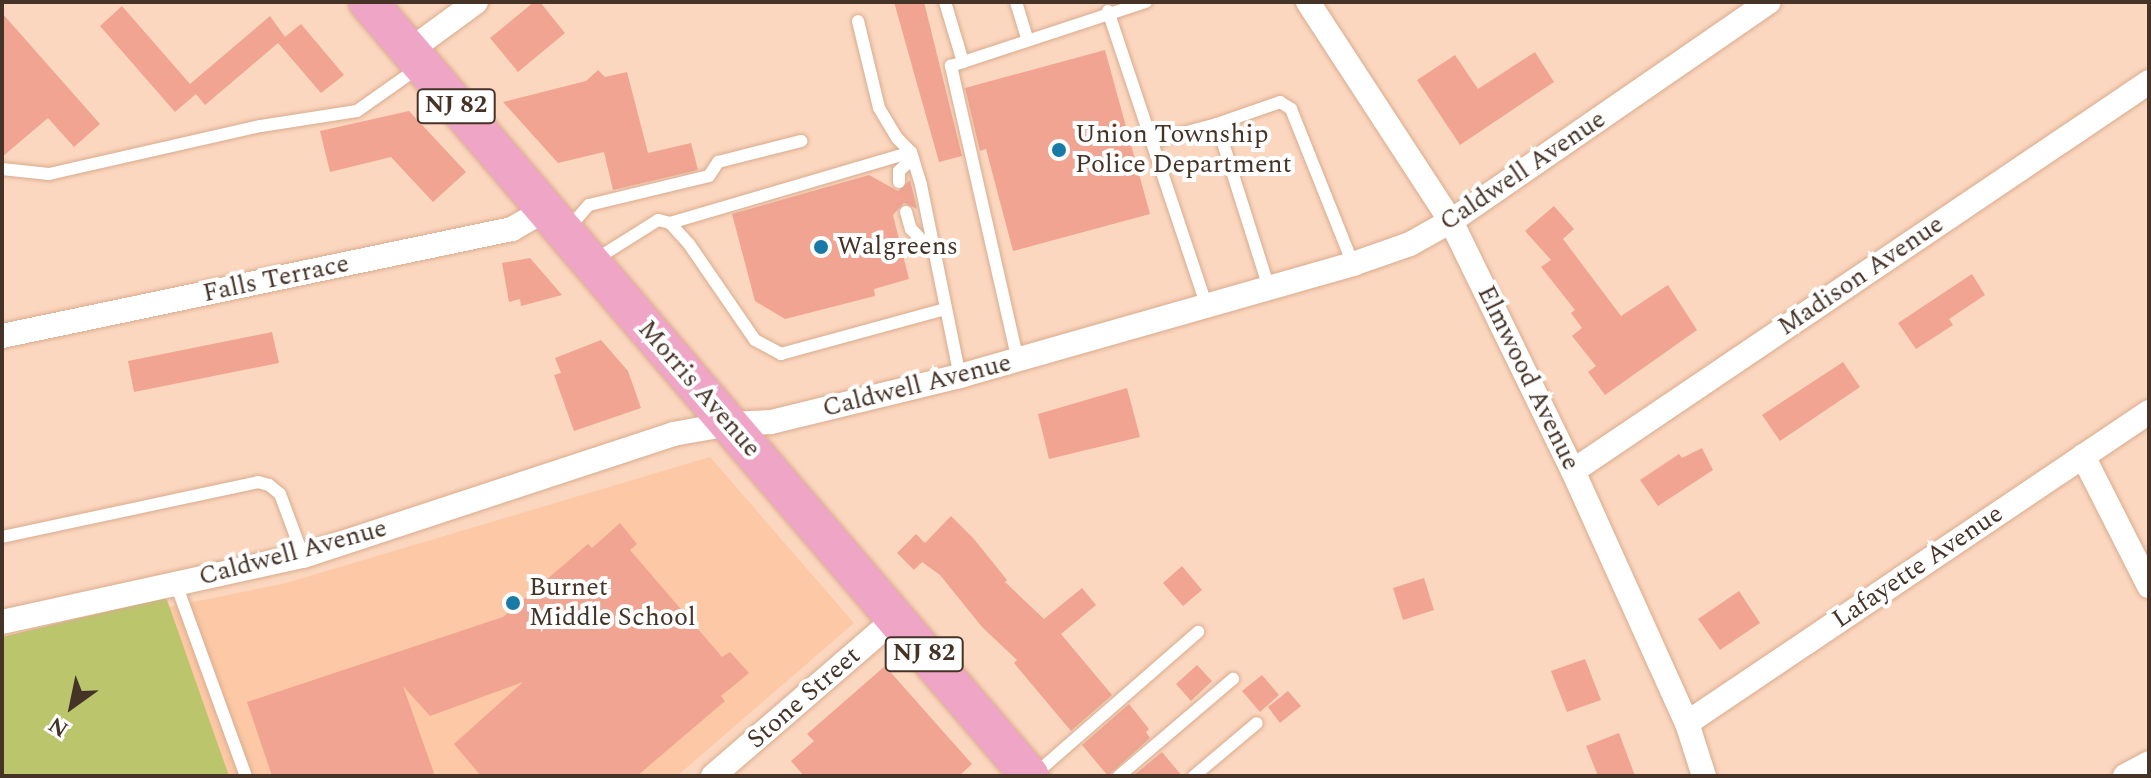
<!DOCTYPE html>
<html>
<head>
<meta charset="utf-8">
<style>
  body { margin:0 }
  #map { position:relative; width:2151px; height:778px; overflow:hidden; background:#fcd7bf; font-family:Spectral,serif }
  div>[style] { position:absolute }
  [style*='--x'] { left:calc(var(--x)*1px); top:calc(var(--y)*1px); width:calc(var(--w)*1px); rotate:calc(var(--a)*1deg) }
  .built>* { inset:0; background:#fcc8a5 }
  .green>* { inset:0; background:#bbc66c }
  .building>* { inset:0; background:#f0a491 }
  .roads { filter:drop-shadow(0 0 2px #d8ac8f) drop-shadow(0 0 2px #d8ac8f) }
  .lane>* { height:12px; margin:-6px; padding:0 6px; transform-origin:6px; border-radius:6px; background:#fff }
  .street>* { height:24px; margin:-12px; padding:0 12px; transform-origin:12px; border-radius:12px; background:#fff }
  .primary>* { height:38px; margin:-19px; padding:0 19px; transform-origin:19px; border-radius:19px; background:#efa5c5 }
  .dots>* { width:22px; height:22px; translate:-50% -50%; box-sizing:border-box; border:4px solid #fff; border-radius:50% }
  span { translate:-50% -50%; white-space:nowrap; text-align:center; line-height:1.15; -webkit-text-stroke:8px #fff; paint-order:stroke }
  .shield-label span { padding:2px 6px; background:#fff; border:2px solid; border-radius:6px; -webkit-text-stroke-width:0 }
  .shield-label { font-size:24px; color:#453327; font-weight:700 }
  .poi-label { font-size:26px; color:#453327 }
  .left { translate:0 -50%; text-align:left }
  .street-label { font-size:26px; color:#453327 }
  .frame { position:absolute; inset:0; border:4px solid #453327; pointer-events:none }
  .north { position:absolute; left:32px; top:666px; width:80px; height:80px; -webkit-text-stroke:6px #fff; paint-order:stroke; rotate:213deg; font-size:22px; font-weight:700; line-height:32px; text-align:center; color:#453327 }
  .north::after { content:''; display:block; margin:auto; width:28px; height:36px; background:#453327; clip-path:polygon(50% 0,100% 100%,50% 72%,0 100%) }
</style>
</head>
<body>
<div id="map">
  <div class="built">
    <div style="clip-path:polygon(710px 457px,854px 623px,677px 776px,2px 776px,2px 641px,286px 583px)"></div>
  </div>
  <div class="green">
    <div style="clip-path:polygon(166px 597px,229px 776px,2px 776px,2px 637px)"></div>
  </div>
  <div class="building">
    <div style="clip-path:polygon(534px 2px,540px 2px,565px 33px,518px 72px,490px 38px)"></div>
    <div style="clip-path:polygon(894px 2px,924px 2px,962px 156px,939px 162px)"></div>
    <div style="clip-path:polygon(122px 6px,190px 84px,270px 16px,285px 37px,301px 24px,344px 75px,321px 93px,278px 43px,205px 105px,196px 94px,175px 112px,100px 26px)"></div>
    <div style="clip-path:polygon(2px 13px,100px 124px,74px 147px,48px 118px,2px 157px)"></div>
    <div style="clip-path:polygon(1105px 50px,1150px 214px,1013px 251px,986px 149px,980px 151px,965px 88px)"></div>
    <div style="clip-path:polygon(1535px 52px,1554px 82px,1460px 145px,1417px 80px,1455px 55px,1478px 89px)"></div>
    <div style="clip-path:polygon(598px 70px,605px 77px,627px 72px,648px 153px,691px 143px,698px 170px,613px 190px,604px 152px,558px 163px,503px 102px,586px 81px)"></div>
    <div style="clip-path:polygon(409px 111px,466px 172px,433px 202px,391px 157px,330px 172px,320px 131px)"></div>
    <div style="clip-path:polygon(869px 175px,898px 191px,910px 180px,917px 209px,904px 203px,893px 215px,909px 279px,874px 289px,875px 296px,785px 319px,755px 301px,732px 214px)"></div>
    <div style="clip-path:polygon(1554px 206px,1574px 229px,1563px 239px,1621px 316px,1668px 285px,1697px 330px,1605px 395px,1588px 372px,1596px 366px,1572px 336px,1582px 328px,1571px 313px,1575px 310px,1541px 267px,1551px 260px,1525px 231px)"></div>
    <div style="clip-path:polygon(530px 258px,562px 295px,521px 306px,520px 299px,509px 302px,502px 263px)"></div>
    <div style="clip-path:polygon(1972px 274px,1985px 295px,1949px 319px,1953px 325px,1916px 349px,1898px 323px)"></div>
    <div style="clip-path:polygon(272px 332px,279px 363px,134px 392px,128px 361px)"></div>
    <div style="clip-path:polygon(601px 340px,628px 371px,641px 408px,574px 431px,554px 375px,561px 373px,555px 358px)"></div>
    <div style="clip-path:polygon(1843px 362px,1860px 387px,1780px 441px,1762px 415px)"></div>
    <div style="clip-path:polygon(1127px 388px,1140px 437px,1049px 459px,1038px 414px)"></div>
    <div style="clip-path:polygon(1702px 448px,1713px 470px,1658px 506px,1640px 480px,1679px 454px,1682px 458px)"></div>
    <div style="clip-path:polygon(951px 516px,974px 539px,1007px 580px,1005px 582px,1044px 619px,1082px 588px,1096px 605px,1061px 634px,1112px 695px,1071px 731px,1014px 663px,1017px 660px,982px 627px,940px 575px,922px 562px,914px 570px,897px 553px,916px 534px,925px 543px)"></div>
    <div style="clip-path:polygon(620px 523px,637px 544px,630px 550px,722px 657px,730px 652px,749px 673px,721px 696px,725px 701px,637px 776px,481px 776px,454px 744px,523px 682px,430px 716px,403px 686px,435px 776px,272px 776px,247px 702px,503px 617px,588px 544px,592px 548px)"></div>
    <div style="clip-path:polygon(1182px 566px,1202px 590px,1183px 606px,1163px 583px)"></div>
    <div style="clip-path:polygon(1424px 578px,1434px 610px,1403px 620px,1393px 588px)"></div>
    <div style="clip-path:polygon(1739px 591px,1760px 623px,1720px 650px,1698px 619px)"></div>
    <div style="clip-path:polygon(1585px 659px,1601px 700px,1567px 712px,1551px 671px)"></div>
    <div style="clip-path:polygon(1197px 665px,1212px 681px,1191px 701px,1176px 684px)"></div>
    <div style="clip-path:polygon(885px 666px,972px 764px,959px 776px,804px 776px,791px 761px,814px 741px,807px 734px)"></div>
    <div style="clip-path:polygon(1262px 675px,1279px 695px,1260px 712px,1242px 691px)"></div>
    <div style="clip-path:polygon(1288px 691px,1301px 706px,1280px 723px,1268px 707px)"></div>
    <div style="clip-path:polygon(1129px 704px,1149px 729px,1146px 732px,1150px 738px,1108px 776px,1082px 745px)"></div>
    <div style="clip-path:polygon(1619px 733px,1635px 776px,1598px 776px,1586px 746px)"></div>
    <div style="clip-path:polygon(1162px 752px,1182px 776px,1133px 776px)"></div>
  </div>
  <div class="roads">
    <div class="lane">
      <div style="--x:945;--y:2;--w:63;--a:73.3"></div>
      <div style="--x:1016;--y:2;--w:39;--a:73"></div>
      <div style="--x:1108;--y:11;--w:312;--a:71.5"></div>
      <div style="--x:858;--y:21;--w:89;--a:76.4"></div>
      <div style="--x:879;--y:108;--w:35;--a:59"></div>
      <div style="--x:897;--y:138;--w:20;--a:45"></div>
      <div style="--x:911;--y:152;--w:34;--a:73"></div>
      <div style="--x:921;--y:185;--w:195;--a:78.5"></div>
      <div style="--x:1154;--y:141;--w:65;--a:-15.1"></div>
      <div style="--x:2;--y:169;--w:47;--a:6.1"></div>
      <div style="--x:49;--y:174;--w:217;--a:-12.8"></div>
      <div style="--x:261;--y:126;--w:97;--a:-8.9"></div>
      <div style="--x:357;--y:111;--w:75;--a:-35.2"></div>
      <div style="--x:899;--y:182;--w:11;--a:-90"></div>
      <div style="--x:899;--y:171;--w:19;--a:-43"></div>
      <div style="--x:906;--y:212;--w:18;--a:74"></div>
      <div style="--x:911;--y:229;--w:35;--a:46"></div>
      <div style="--x:670;--y:223;--w:28;--a:48"></div>
      <div style="--x:689;--y:244;--w:116;--a:55.5"></div>
      <div style="--x:755;--y:340;--w:30;--a:28"></div>
      <div style="--x:781;--y:354;--w:170;--a:-15.3"></div>
      <div style="--x:567;--y:230;--w:33;--a:-49"></div>
      <div style="--x:589;--y:205;--w:123;--a:-13.6"></div>
      <div style="--x:709;--y:176;--w:17;--a:-57"></div>
      <div style="--x:718;--y:162;--w:86;--a:-14.2"></div>
      <div style="--x:593;--y:261;--w:77;--a:-32.2"></div>
      <div style="--x:658;--y:220;--w:12;--a:14"></div>
      <div style="--x:670;--y:223;--w:251;--a:-16.4"></div>
      <div style="--x:1269;--y:288;--w:172;--a:-107.6"></div>
      <div style="--x:1217;--y:124;--w:67;--a:-19.2"></div>
      <div style="--x:1280;--y:102;--w:13;--a:32"></div>
      <div style="--x:1291;--y:109;--w:167;--a:68.2"></div>
      <div style="--x:1018;--y:361;--w:303;--a:-102.8"></div>
      <div style="--x:951;--y:66;--w:205;--a:-18.2"></div>
      <div style="--x:2;--y:537;--w:262;--a:-12.1"></div>
      <div style="--x:258;--y:482;--w:11;--a:15"></div>
      <div style="--x:269;--y:485;--w:14;--a:39"></div>
      <div style="--x:280;--y:494;--w:66;--a:69.6"></div>
      <div style="--x:176;--y:584;--w:204;--a:70"></div>
      <div style="--x:1034;--y:775;--w:218;--a:-41.1"></div>
      <div style="--x:1119;--y:776;--w:150;--a:-40.4"></div>
      <div style="--x:1194;--y:776;--w:82;--a:-40.1"></div>
    </div>
    <div class="street">
      <div style="--x:1308;--y:2;--w:262;--a:56.9"></div>
      <div style="--x:1451;--y:221;--w:278;--a:64"></div>
      <div style="--x:1573;--y:471;--w:277;--a:65.7"></div>
      <div style="--x:1687;--y:723;--w:56;--a:72.2"></div>
      <div style="--x:409;--y:51;--w:83;--a:-36.2"></div>
      <div style="--x:2;--y:336;--w:521;--a:-11.85"></div>
      <div style="--x:512;--y:229;--w:38;--a:-30"></div>
      <div style="--x:2083;--y:456;--w:146;--a:63.1"></div>
      <div style="--x:1573;--y:471;--w:695;--a:-34.03"></div>
      <div style="--x:2;--y:622;--w:308;--a:-12.4"></div>
      <div style="--x:303;--y:556;--w:390;--a:-18.2"></div>
      <div style="--x:673;--y:434;--w:58;--a:-10"></div>
      <div style="--x:730;--y:424;--w:41;--a:-2.8"></div>
      <div style="--x:771;--y:422;--w:195;--a:-13.7"></div>
      <div style="--x:960;--y:376;--w:409;--a:-15.9"></div>
      <div style="--x:1353;--y:264;--w:60;--a:-19.3"></div>
      <div style="--x:1410;--y:244;--w:47;--a:-29.3"></div>
      <div style="--x:1451;--y:221;--w:386;--a:-34.6"></div>
      <div style="--x:1687;--y:723;--w:557;--a:-33.95"></div>
      <div style="--x:713;--y:776;--w:239;--a:-40.8"></div>
      <div style="--x:2125;--y:776;--w:27;--a:-28"></div>
    </div>
    <div class="primary">
      <div style="--x:368;--y:2;--w:1018;--a:49.46"></div>
    </div>
  </div>
  <div class="dots">
    <div style="left:1059px;top:150px;background:#1a7aa7"></div>
    <div style="left:821px;top:247px;background:#1a7aa7"></div>
    <div style="left:513px;top:603px;background:#1a7aa7"></div>
  </div>
  <div class="shield-label">
    <span style="left:456px;top:106px">NJ 82</span>
    <span style="left:924px;top:654px">NJ 82</span>
  </div>
  <div class="poi-label">
    <span class="left" style="left:1075px;top:150px">Union Township<br>Police Department</span>
    <span class="left" style="left:837px;top:247px">Walgreens</span>
    <span class="left" style="left:529px;top:603px">Burnet<br>Middle School</span>
  </div>
  <div class="street-label">
    <span style="left:1523px;top:171px;rotate:-34deg">Caldwell Avenue</span>
    <span style="left:1861px;top:276px;rotate:-34deg">Madison Avenue</span>
    <span style="left:276px;top:279px;rotate:-12deg">Falls Terrace</span>
    <span style="left:1528px;top:378px;rotate:64deg">Elmwood Avenue</span>
    <span style="left:917px;top:386px;rotate:-14deg">Caldwell Avenue</span>
    <span style="left:699px;top:389px;rotate:49deg">Morris Avenue</span>
    <span style="left:293px;top:553px;rotate:-15deg">Caldwell Avenue</span>
    <span style="left:1918px;top:567px;rotate:-34deg">Lafayette Avenue</span>
    <span style="left:804px;top:698px;rotate:-41deg">Stone Street</span>
  </div>
  <div class="frame"></div>
  <div class="north">N</div>
</div>
</body>
</html>
